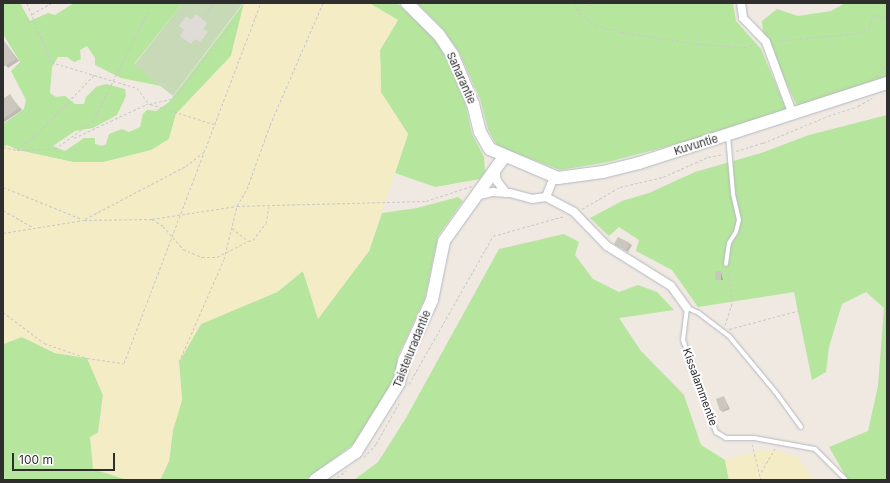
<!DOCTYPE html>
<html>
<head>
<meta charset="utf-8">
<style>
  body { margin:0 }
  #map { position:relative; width:890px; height:483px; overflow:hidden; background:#efe9e1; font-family:Inter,sans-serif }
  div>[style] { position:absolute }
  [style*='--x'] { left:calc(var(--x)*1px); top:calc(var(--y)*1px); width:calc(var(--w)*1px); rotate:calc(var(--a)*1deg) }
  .green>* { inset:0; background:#b6e59e }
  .sand>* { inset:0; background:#f3ecc5 }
  .cemetery>* { inset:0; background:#c8d9b8 }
  .plaza>* { inset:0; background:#dfdcd8 }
  .shadow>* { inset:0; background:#0003 }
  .building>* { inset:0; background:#cbc7bf }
  .path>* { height:1px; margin-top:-0.5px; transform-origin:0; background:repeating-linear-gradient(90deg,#c9c9c9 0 3px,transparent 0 5px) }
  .roads { filter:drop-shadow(0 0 1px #b4b7c1) drop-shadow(0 0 1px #b4b7c1) }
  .lane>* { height:4px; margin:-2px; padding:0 2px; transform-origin:2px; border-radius:2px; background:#fff }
  .street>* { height:8px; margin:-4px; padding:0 4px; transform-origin:4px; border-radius:4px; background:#fff }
  .secondary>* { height:12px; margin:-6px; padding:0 6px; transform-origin:6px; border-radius:6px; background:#fff }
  span { translate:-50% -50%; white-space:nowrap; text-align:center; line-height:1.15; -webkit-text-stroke:4px #fff; paint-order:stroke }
  .street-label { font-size:11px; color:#2e2e2e }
  .frame { position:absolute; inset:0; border:4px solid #2e2e2e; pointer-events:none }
  .scale { position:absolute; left:12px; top:453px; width:103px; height:18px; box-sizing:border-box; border:2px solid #2e2e2e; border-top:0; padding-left:5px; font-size:12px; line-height:14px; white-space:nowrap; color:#2e2e2e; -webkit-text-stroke:3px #fff; paint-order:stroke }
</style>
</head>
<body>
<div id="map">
  <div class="green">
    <div style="clip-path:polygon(3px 3px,20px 3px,30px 21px,48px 13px,55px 15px,74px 3px,183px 3px,134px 64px,161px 86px,121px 78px,95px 65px,95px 58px,87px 46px,80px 50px,81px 59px,74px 62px,67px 57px,58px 57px,52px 67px,50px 93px,56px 97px,65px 96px,75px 104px,84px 104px,86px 97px,96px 87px,106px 84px,125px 89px,126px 96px,117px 115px,93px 128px,75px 131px,53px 146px,65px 151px,84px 138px,95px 138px,95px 144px,102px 146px,106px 144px,109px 134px,122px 129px,129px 132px,140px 127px,143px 114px,147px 110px,156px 111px,169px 102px,244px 3px,231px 56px,176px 114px,169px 139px,152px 150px,104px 162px,73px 162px,17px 150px,7px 145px,3px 147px,3px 124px,24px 109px,26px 100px,11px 71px,20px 62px,3px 34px)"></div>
    <div style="clip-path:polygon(369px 3px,397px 3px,435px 39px,448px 60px,465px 103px,472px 134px,484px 157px,485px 172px,480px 179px,435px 187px,395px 173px,408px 134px,381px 93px,380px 50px,398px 20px)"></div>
    <div style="clip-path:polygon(417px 3px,733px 3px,736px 21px,761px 49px,787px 111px,718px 133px,608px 162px,560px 170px,497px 146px,488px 129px,480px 99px,459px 52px,442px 28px)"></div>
    <div style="clip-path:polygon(845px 3px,887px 3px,887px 78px,797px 106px,763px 32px,762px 21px,777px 9px,798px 16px,831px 11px)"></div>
    <div style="clip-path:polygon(887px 115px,887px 480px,848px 480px,829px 447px,868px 431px,878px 386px,884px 308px,866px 292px,842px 304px,829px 347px,826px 372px,812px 380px,794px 292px,698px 307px,672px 270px,636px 251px,639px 240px,619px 227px,609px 236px,590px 218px,622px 201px,649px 193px,695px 172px,761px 153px,809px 135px)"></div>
    <div style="clip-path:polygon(458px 197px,463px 201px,438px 236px,425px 298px,398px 356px,394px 379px,355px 443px,305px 480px,160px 480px,169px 461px,173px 430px,182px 400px,179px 362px,201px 324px,277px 292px,303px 271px,318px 318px,369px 251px,382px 213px,417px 208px)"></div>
    <div style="clip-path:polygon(564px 234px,579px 242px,575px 255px,593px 279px,619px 292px,638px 285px,657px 292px,674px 310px,619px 318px,641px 351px,684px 395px,701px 445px,725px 460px,729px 480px,354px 480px,378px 462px,406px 418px,499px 249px)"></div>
    <div style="clip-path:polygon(22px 337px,55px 353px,87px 358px,103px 395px,93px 469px,128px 480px,3px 480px,3px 344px)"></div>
  </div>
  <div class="sand">
    <div style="clip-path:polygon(244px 3px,369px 3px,398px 20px,380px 50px,381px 92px,408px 134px,369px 251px,318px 319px,303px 271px,277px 292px,201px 324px,179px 362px,182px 400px,173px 430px,169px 461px,160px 480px,128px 480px,93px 469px,90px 437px,99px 432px,103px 395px,87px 358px,55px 353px,22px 337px,3px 344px,3px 147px,7px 145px,17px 150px,73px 162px,104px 162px,151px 150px,169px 139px,176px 114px,231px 56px)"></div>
    <div style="clip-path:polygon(765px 449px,797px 456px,814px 480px,729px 480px,725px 460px)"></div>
  </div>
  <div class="cemetery">
    <div style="clip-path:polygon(183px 3px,243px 3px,173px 96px,134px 65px)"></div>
  </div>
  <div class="plaza">
    <div style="clip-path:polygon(196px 14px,207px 23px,203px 29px,208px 32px,200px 42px,195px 39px,191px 44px,180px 36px,184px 30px,179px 26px,186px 16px,191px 20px)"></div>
  </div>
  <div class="shadow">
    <div style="clip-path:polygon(3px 40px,19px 61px,8px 68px,3px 62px)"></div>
    <div style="clip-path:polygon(10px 96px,22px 110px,3px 123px,3px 101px)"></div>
    <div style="clip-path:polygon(618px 238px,632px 245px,628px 252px,615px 244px)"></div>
    <div style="clip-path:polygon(721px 272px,723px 280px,718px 280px,716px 279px)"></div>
    <div style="clip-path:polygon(724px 397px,730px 409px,723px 412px,721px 410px)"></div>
  </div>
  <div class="building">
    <div style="clip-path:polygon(3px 39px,16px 59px,3px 67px)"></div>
    <div style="clip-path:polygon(10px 94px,19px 108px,3px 119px,3px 99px)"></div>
    <div style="clip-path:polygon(618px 237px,630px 243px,626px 251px,614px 244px)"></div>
    <div style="clip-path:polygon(715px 271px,721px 271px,721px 280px,715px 280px)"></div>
    <div style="clip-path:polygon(724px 396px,728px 408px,720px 411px,716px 399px)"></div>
  </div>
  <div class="path">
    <div style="--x:27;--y:3;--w:64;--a:67.9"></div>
    <div style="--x:51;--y:62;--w:90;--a:16.8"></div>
    <div style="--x:137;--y:88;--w:20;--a:53"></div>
    <div style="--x:149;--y:104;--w:26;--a:-13"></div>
    <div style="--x:174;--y:98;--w:99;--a:-52"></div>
    <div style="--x:575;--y:3;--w:11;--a:68"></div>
    <div style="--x:579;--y:13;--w:20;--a:37"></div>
    <div style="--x:595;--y:25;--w:28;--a:15"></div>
    <div style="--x:622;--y:32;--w:77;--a:9"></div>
    <div style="--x:698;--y:44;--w:46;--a:3.7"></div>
    <div style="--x:744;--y:47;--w:14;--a:-12"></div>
    <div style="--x:579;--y:10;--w:17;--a:-24"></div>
    <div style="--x:32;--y:14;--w:22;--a:-30"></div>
    <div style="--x:202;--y:19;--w:19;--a:-55"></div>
    <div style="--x:775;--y:41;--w:84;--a:-5.4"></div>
    <div style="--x:859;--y:33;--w:12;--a:-31"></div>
    <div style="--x:869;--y:27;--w:13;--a:-67"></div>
    <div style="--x:874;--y:15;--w:13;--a:13"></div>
    <div style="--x:876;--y:76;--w:16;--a:-45"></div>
    <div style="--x:150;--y:104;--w:67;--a:17.4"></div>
    <div style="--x:74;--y:138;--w:81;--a:-25"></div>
    <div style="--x:3;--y:147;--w:14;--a:12"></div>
    <div style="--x:17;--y:150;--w:38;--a:-2"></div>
    <div style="--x:55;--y:149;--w:47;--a:-36.4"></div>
    <div style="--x:93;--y:121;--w:132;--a:-63.4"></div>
    <div style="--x:17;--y:150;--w:30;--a:-40"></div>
    <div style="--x:40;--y:131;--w:78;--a:-46"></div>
    <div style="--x:736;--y:151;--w:28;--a:-17"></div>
    <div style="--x:763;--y:143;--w:70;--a:-22.6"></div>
    <div style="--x:828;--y:116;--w:32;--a:-18"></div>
    <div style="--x:858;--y:106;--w:16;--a:-30"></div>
    <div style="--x:3;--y:187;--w:85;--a:22.1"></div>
    <div style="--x:582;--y:209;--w:44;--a:-30.1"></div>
    <div style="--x:620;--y:187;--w:44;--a:-13.1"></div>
    <div style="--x:663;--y:177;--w:49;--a:-24"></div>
    <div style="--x:708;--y:157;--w:15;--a:-11"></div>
    <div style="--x:3;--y:210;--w:34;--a:30"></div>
    <div style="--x:85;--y:219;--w:114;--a:-27.7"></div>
    <div style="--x:186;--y:166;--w:23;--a:-38"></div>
    <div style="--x:152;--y:219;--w:13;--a:32"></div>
    <div style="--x:163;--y:226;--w:30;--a:49"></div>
    <div style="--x:183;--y:249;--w:21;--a:23"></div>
    <div style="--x:202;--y:257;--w:15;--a:0"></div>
    <div style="--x:217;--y:257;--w:35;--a:-27"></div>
    <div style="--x:232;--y:228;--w:21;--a:39"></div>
    <div style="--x:248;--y:241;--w:5;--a:-11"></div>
    <div style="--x:253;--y:240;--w:21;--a:-53"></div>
    <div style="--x:266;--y:223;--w:17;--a:-80"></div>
    <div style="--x:3;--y:233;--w:82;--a:-9.1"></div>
    <div style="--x:84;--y:220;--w:68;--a:-0.8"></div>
    <div style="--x:152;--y:219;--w:86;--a:-8.7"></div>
    <div style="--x:237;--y:206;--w:189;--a:-1.5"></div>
    <div style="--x:426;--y:201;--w:48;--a:-18.1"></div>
    <div style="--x:3;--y:312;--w:51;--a:37.1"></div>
    <div style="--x:44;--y:343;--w:46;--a:19.2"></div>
    <div style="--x:87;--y:358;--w:37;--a:8"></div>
    <div style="--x:124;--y:363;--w:385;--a:-69.2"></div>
    <div style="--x:725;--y:325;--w:25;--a:-72"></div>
    <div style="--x:733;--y:301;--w:31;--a:-101"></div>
    <div style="--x:729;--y:329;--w:78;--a:-14.9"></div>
    <div style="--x:179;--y:362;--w:112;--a:-66.4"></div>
    <div style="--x:224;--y:259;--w:55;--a:-76.2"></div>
    <div style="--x:237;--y:206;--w:20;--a:-60"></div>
    <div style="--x:247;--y:189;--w:68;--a:-70.2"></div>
    <div style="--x:270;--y:125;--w:133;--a:-66.5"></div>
    <div style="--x:409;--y:384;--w:170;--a:-60.4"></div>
    <div style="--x:493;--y:236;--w:74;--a:-15.7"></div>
    <div style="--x:752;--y:444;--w:37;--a:76"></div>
    <div style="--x:364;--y:457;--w:18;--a:-47"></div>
    <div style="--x:376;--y:444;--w:47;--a:-60.7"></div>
    <div style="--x:761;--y:472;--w:29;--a:-59"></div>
    <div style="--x:333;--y:480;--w:16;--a:-35"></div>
  </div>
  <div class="roads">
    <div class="lane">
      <div style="--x:726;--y:264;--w:21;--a:-82"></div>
      <div style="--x:729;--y:243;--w:13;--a:-58"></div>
      <div style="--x:736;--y:232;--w:12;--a:-76"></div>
      <div style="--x:739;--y:220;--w:28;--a:-103"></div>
      <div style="--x:733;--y:193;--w:57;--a:-95"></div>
      <div style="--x:801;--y:427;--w:39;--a:-126"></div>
      <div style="--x:778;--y:395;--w:77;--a:-129.7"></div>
      <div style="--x:729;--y:336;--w:38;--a:-143"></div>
      <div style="--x:699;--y:313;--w:13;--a:-157"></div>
      <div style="--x:687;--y:308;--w:32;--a:97"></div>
      <div style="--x:683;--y:340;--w:98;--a:70.3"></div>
      <div style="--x:716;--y:432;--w:12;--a:31"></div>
      <div style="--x:726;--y:438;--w:28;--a:0"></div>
      <div style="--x:754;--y:438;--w:62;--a:10.2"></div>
      <div style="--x:815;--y:449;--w:44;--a:45"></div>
    </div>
    <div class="street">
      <div style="--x:741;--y:3;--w:15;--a:82"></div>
      <div style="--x:743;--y:18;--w:33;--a:46"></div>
      <div style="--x:766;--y:42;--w:78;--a:69.7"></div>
      <div style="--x:495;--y:170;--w:11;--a:80"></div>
      <div style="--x:497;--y:181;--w:15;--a:53"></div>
      <div style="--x:477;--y:196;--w:16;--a:-15"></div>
      <div style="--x:492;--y:192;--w:18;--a:3"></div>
      <div style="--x:510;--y:193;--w:23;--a:15"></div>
      <div style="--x:532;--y:199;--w:14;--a:-8"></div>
      <div style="--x:546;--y:197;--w:32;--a:28"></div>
      <div style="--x:574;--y:212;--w:47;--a:45.9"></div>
      <div style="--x:607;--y:246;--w:75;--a:32"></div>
      <div style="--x:671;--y:286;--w:27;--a:54"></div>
      <div style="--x:546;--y:197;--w:22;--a:-68"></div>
    </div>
    <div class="secondary">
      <div style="--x:407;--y:3;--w:45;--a:45"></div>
      <div style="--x:439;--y:35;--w:25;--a:56"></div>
      <div style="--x:453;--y:56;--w:52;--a:67.4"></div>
      <div style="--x:473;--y:104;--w:29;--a:76"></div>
      <div style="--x:480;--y:132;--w:20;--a:60"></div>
      <div style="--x:490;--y:149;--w:74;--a:23.1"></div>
      <div style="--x:558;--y:178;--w:45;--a:-7.6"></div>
      <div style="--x:603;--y:172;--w:37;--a:-14"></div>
      <div style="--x:639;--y:163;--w:261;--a:-17.9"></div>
      <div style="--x:315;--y:480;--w:50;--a:-34.3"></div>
      <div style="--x:356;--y:452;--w:81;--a:-58.1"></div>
      <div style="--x:399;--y:383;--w:23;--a:-77"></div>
      <div style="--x:404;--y:361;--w:67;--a:-65.3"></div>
      <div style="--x:432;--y:300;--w:60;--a:-78.5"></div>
      <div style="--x:444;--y:241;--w:103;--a:-54.5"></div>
    </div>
  </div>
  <div class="street-label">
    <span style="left:461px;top:78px;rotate:66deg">Saharantie</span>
    <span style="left:696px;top:145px;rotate:-17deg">Kuvuntie</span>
    <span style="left:412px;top:349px;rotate:-68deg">Taisteluradantie</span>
    <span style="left:700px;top:387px;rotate:70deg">Kissalammentie</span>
  </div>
  <div class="frame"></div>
  <div class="scale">100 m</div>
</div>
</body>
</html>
